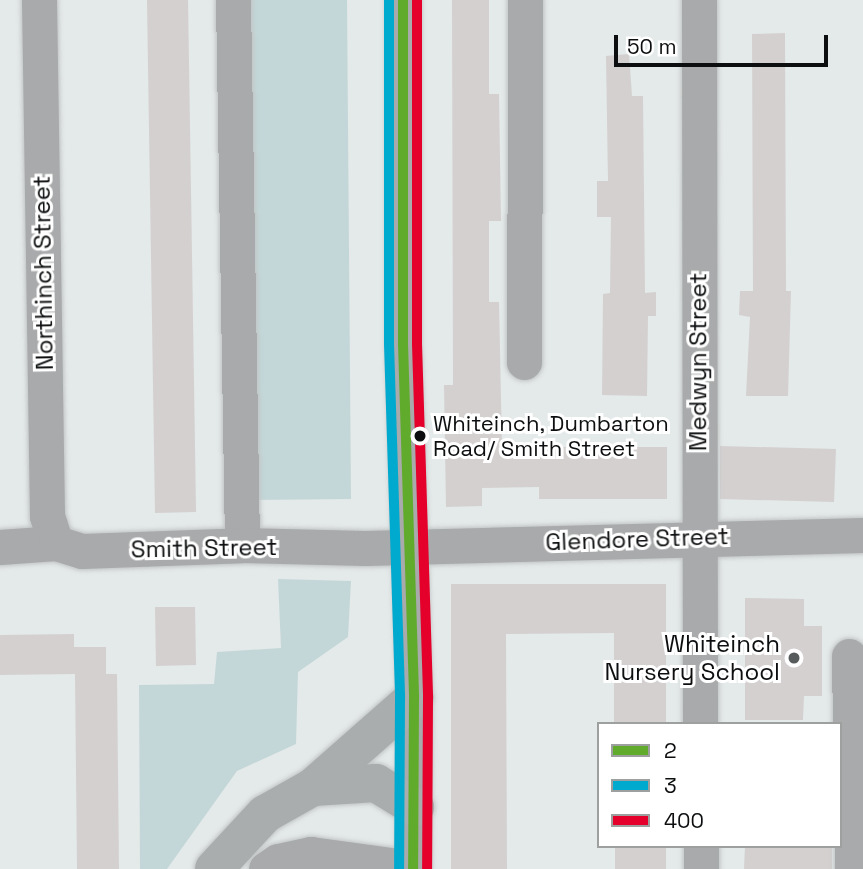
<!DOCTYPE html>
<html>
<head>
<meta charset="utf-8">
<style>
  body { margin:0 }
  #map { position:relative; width:863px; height:869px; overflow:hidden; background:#e4e9e9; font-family:"Space Grotesk",sans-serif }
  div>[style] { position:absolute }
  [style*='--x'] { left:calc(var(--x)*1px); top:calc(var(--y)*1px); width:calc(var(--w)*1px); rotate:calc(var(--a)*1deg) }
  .green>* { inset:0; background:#c4d7d8 }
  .building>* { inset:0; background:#d4d0d0 }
  .roads { filter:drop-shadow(0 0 2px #c2c5c5) drop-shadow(0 0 2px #c2c5c5) }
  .minor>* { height:35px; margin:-17.5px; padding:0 17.5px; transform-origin:17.5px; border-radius:17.5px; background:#a8aaab }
  .major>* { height:38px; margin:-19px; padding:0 19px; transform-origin:19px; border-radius:19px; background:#aaadad }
  .bus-1>* { height:10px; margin:-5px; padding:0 5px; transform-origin:5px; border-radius:5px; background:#61ab2c }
  .bus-2>* { height:10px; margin:-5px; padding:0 5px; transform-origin:5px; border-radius:5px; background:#00a9ce }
  .bus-3>* { height:10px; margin:-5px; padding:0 5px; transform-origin:5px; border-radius:5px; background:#e4002b }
  .dots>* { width:19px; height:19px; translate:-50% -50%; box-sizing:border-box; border:4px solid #fff; border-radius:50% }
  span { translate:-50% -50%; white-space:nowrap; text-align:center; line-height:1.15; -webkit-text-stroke:6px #fff; paint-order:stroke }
  .bus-label { font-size:22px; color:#0c0e0f }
  .left { translate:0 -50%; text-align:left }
  .street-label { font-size:24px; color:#0c0e0f }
  .poi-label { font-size:24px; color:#0c0e0f }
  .right { translate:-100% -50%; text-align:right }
  .legend { position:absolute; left:597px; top:722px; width:245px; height:126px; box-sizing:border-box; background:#fff; border:2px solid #9e9f9f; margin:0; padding:9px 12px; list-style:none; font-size:21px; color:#0c0e0f }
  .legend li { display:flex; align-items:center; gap:14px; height:35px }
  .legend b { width:35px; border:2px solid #9e9f9f }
  .scale { position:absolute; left:614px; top:35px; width:214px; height:32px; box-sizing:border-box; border:4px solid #0c0e0f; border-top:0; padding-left:9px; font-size:21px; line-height:24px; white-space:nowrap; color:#0c0e0f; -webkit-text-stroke:5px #fff; paint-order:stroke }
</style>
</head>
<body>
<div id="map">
  <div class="green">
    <div style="clip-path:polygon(238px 0,347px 0,351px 499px,242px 500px)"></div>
    <div style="clip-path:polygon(278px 579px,351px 581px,348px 637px,298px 672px,296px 744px,237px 771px,167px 869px,140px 869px,139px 685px,214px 684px,217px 652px,281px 648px)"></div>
  </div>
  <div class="building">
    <div style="clip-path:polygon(147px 0,188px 0,196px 512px,155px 513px)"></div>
    <div style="clip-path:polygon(452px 0,489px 0,489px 94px,499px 94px,501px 221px,489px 221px,489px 302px,499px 302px,502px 447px,667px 447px,667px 499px,539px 499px,539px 487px,482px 488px,482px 506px,446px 507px,444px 385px,453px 385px)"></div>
    <div style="clip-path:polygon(785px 33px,786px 291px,791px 291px,788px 396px,746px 396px,750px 317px,739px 315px,740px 291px,753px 291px,752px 34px)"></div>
    <div style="clip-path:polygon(629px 54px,632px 96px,643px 96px,645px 293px,656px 292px,656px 316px,648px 316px,647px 396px,602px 395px,603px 294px,610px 293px,611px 217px,597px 217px,597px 181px,608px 181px,606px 56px)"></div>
    <div style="clip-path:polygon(720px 446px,836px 449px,834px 502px,720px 499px)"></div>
    <div style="clip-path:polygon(451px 584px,666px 584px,666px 724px,614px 724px,614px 633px,506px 634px,507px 869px,451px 869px)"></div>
    <div style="clip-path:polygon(745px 598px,804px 599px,804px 626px,822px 626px,822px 696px,804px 696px,803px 720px,745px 720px)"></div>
    <div style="clip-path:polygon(155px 607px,195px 607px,196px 665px,156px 666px)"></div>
    <div style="clip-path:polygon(74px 634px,74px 647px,106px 647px,106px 674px,117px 674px,119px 869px,77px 869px,75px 674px,0 675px,0 635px)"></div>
    <div style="clip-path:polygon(615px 846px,666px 846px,666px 869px,615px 869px)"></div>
    <div style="clip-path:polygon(745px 846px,832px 847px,832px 869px,744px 869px)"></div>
  </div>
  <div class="roads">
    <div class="minor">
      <div style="--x:39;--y:0;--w:516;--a:89.11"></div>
      <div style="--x:47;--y:516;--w:28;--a:72"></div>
      <div style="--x:233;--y:0;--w:545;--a:89.05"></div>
      <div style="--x:403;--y:0;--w:344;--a:90"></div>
      <div style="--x:403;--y:344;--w:354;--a:88.2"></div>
      <div style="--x:414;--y:698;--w:171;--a:90.3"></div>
      <div style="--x:699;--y:0;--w:724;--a:89.92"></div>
      <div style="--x:524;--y:362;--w:362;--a:-89.8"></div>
      <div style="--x:0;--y:547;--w:56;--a:-4.1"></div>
      <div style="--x:56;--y:543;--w:27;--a:17"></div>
      <div style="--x:82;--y:551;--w:160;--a:-2.1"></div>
      <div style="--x:242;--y:545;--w:123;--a:1.4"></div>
      <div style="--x:365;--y:548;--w:498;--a:-1.5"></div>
      <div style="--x:849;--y:656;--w:213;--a:89.2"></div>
      <div style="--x:701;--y:846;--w:23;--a:90"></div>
      <div style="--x:266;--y:869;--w:14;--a:-34"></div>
      <div style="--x:278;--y:861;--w:34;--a:-12"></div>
      <div style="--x:311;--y:854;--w:103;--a:7.8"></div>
    </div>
    <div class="major">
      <div style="--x:313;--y:787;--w:135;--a:-41.4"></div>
      <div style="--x:214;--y:869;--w:75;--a:-47.2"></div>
      <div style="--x:265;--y:814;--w:55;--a:-29.4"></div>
      <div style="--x:313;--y:787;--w:63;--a:-3.6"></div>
      <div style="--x:376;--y:783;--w:46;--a:31.6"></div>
    </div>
  </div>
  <div class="bus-1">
    <div style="--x:403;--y:0;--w:344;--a:90"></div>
    <div style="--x:403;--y:344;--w:354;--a:88.2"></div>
    <div style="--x:414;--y:698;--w:171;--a:90.3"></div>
  </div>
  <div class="bus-2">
    <div style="--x:389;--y:0;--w:344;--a:90"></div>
    <div style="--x:389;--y:344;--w:354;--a:88.2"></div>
    <div style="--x:400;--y:698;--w:171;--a:90.3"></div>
  </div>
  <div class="bus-3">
    <div style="--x:417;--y:0;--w:344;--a:90"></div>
    <div style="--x:417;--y:344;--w:354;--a:88.2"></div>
    <div style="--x:428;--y:698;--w:171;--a:90.3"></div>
  </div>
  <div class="dots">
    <div style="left:420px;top:436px;background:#0c0e0f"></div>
    <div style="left:794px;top:658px;background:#585b5b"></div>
  </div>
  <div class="bus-label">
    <span class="left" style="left:433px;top:436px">Whiteinch, Dumbarton<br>Road/ Smith Street</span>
  </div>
  <div class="street-label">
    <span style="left:43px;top:273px;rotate:-91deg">Northinch Street</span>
    <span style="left:698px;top:362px;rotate:-90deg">Medwyn Street</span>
    <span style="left:637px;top:539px;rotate:-2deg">Glendore Street</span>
    <span style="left:204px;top:548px;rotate:-1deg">Smith Street</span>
  </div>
  <div class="poi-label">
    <span class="right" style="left:780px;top:658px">Whiteinch<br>Nursery School</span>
  </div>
  <ul class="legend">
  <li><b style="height:9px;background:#61ab2c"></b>2</li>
  <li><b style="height:9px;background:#00a9ce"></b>3</li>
  <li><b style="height:9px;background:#e4002b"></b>400</li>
  </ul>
  <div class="scale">50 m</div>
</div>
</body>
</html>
